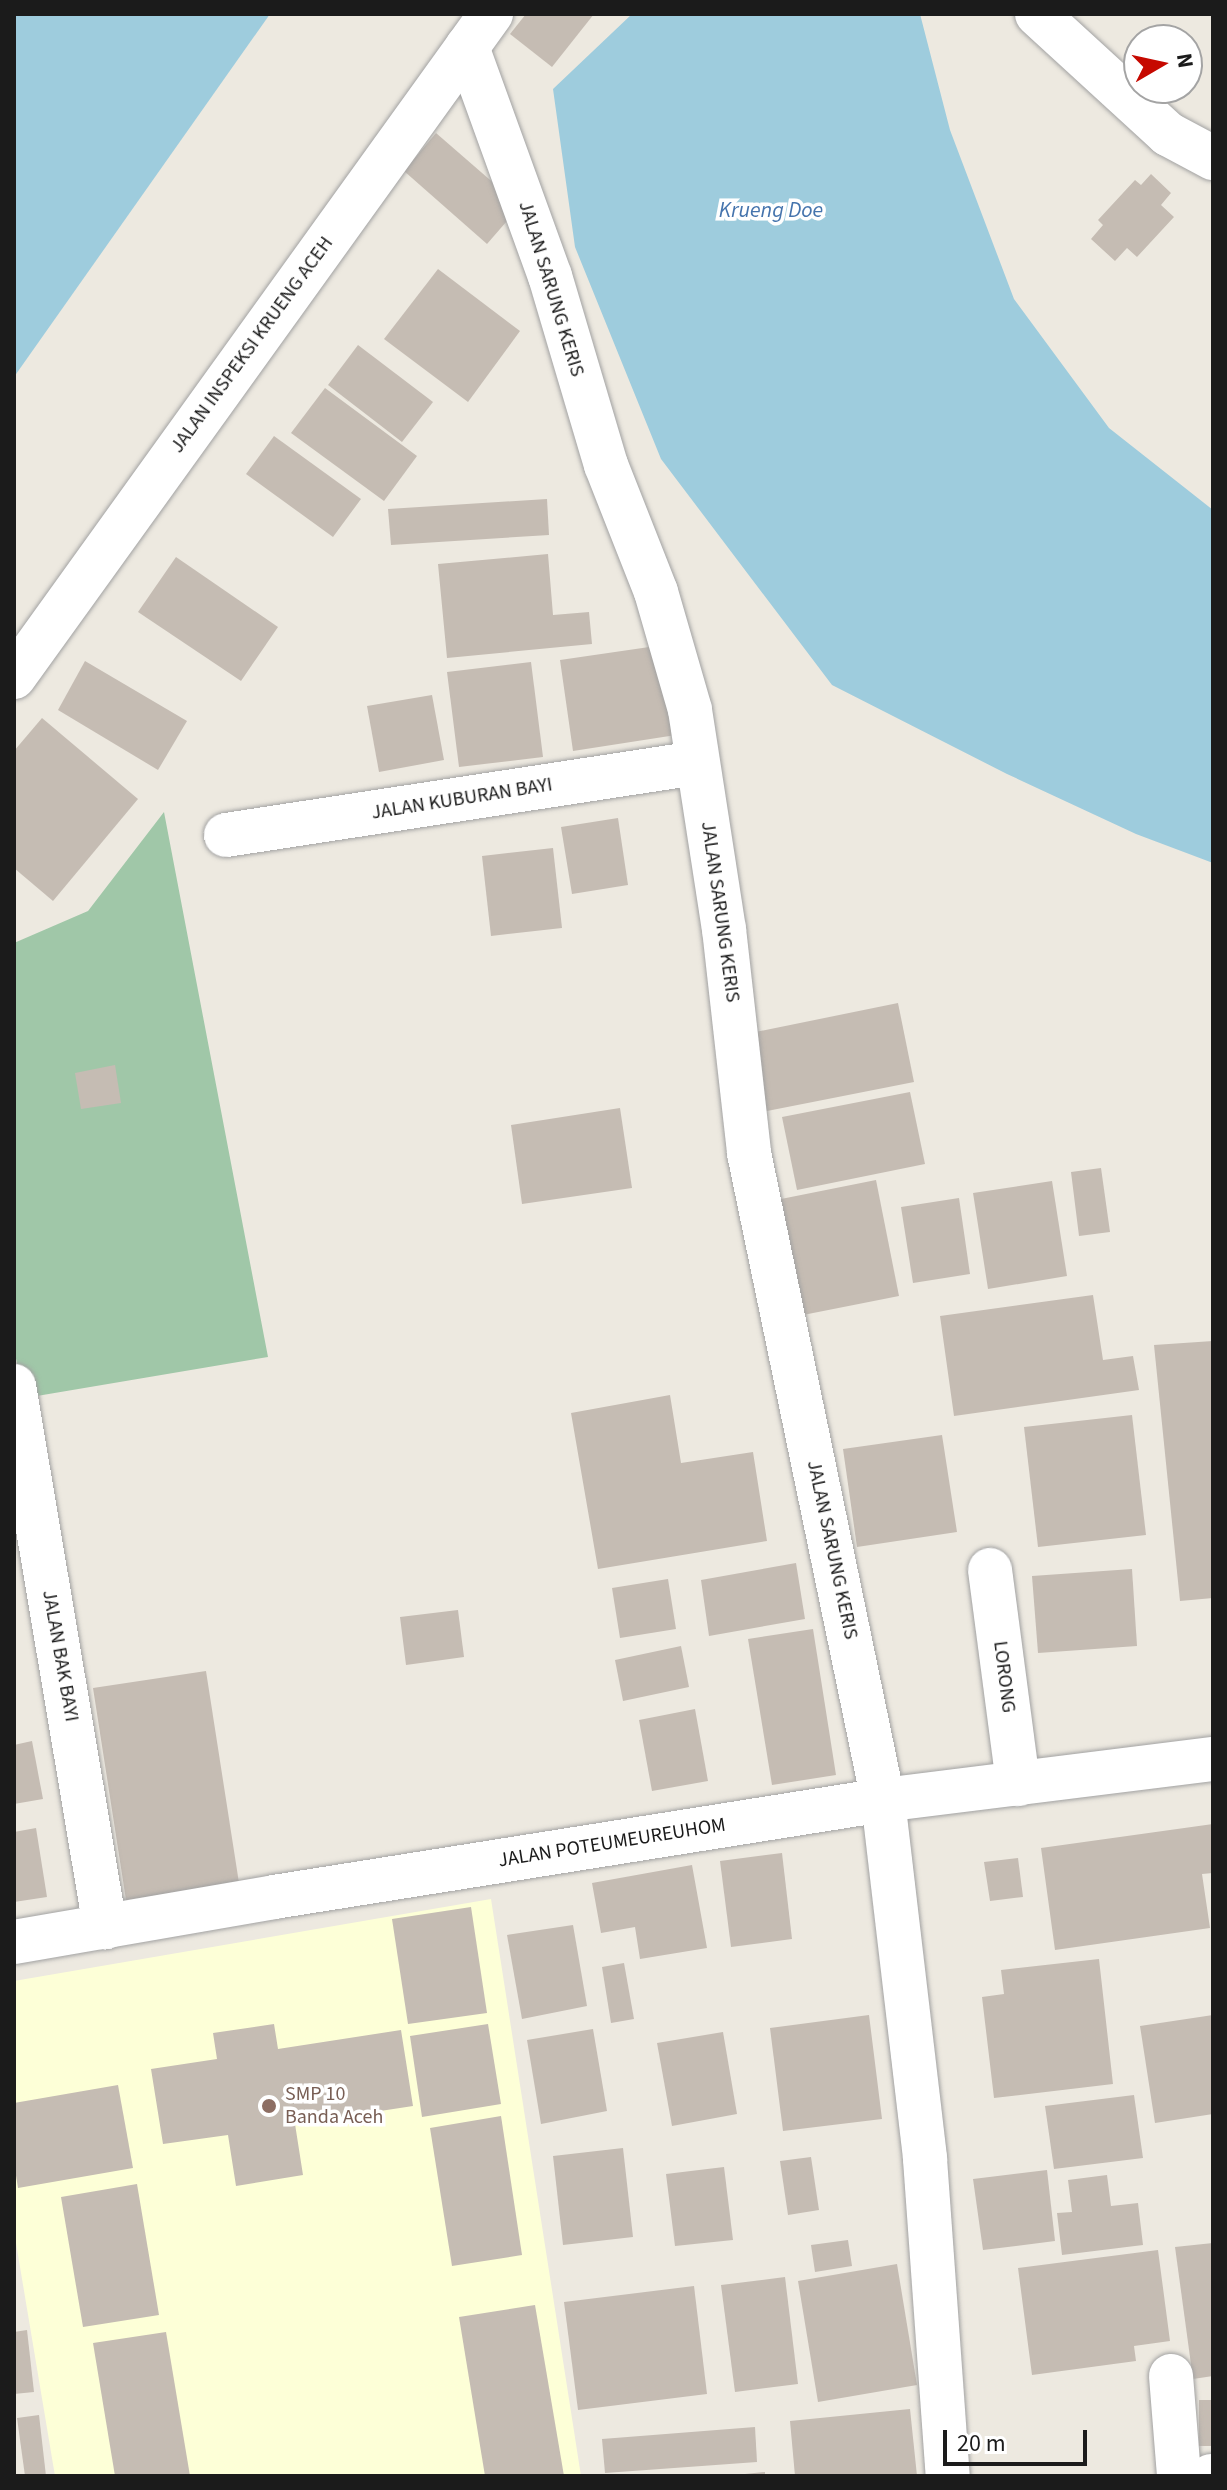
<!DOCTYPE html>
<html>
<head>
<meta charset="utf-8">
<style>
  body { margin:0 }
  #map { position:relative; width:1227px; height:2490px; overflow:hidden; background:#ede9e0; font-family:"Source Sans 3",sans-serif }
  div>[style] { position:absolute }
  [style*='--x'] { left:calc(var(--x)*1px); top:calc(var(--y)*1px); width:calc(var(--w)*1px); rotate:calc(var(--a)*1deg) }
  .education>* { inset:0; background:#fdffd7 }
  .cemetery>* { inset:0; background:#a0c7a8 }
  .water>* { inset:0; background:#9eccdd }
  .building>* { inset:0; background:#c5bcb3 }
  .roads { filter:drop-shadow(0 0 2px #a2a2a2) drop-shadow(0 0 2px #a2a2a2) }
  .minor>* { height:44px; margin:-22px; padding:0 22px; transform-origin:22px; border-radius:22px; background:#fff }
  .tertiary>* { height:44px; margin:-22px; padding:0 22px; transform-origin:22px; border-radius:22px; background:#fff }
  .dots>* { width:22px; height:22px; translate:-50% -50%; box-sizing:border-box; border:4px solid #fff; border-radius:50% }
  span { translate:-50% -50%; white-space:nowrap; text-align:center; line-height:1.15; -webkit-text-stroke:7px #fff; paint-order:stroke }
  .street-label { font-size:20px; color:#1b1b1b }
  .education-label { font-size:20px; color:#785e54 }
  .left { translate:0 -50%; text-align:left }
  .water-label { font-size:22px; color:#4574ad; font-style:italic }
  .frame { position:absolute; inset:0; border:16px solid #1b1b1b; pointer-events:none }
  .north { position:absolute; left:1123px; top:24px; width:80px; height:80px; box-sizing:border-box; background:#fff; border:2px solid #a4a4a4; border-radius:50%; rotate:81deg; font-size:22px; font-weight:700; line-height:32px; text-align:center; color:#1b1b1b }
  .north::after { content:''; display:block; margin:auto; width:28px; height:36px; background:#c60900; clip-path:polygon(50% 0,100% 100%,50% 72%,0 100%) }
  .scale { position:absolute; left:943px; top:2430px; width:144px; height:36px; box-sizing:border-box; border:4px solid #1b1b1b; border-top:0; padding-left:10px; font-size:24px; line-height:28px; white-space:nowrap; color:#1b1b1b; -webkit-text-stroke:6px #fff; paint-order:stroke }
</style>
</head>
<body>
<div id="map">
  <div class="education">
    <div style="clip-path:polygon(491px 1899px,581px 2476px,55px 2476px,14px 2231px,14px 1981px)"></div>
  </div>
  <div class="cemetery">
    <div style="clip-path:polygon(164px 812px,268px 1357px,25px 1398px,14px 1350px,14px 943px,88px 911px)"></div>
  </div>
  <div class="water">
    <div style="clip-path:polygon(14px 14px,270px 14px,14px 377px)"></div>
    <div style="clip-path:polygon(632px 14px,920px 14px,950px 130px,1014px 299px,1109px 428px,1213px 510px,1213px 863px,1136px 834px,1007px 774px,832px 685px,661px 459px,575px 247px,553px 89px)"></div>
  </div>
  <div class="building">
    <div style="clip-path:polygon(526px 14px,594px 14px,552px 67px,510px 34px)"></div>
    <div style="clip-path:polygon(436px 133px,520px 206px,487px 244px,404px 171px)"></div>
    <div style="clip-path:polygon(1151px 174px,1171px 193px,1161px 205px,1174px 217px,1137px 257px,1127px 248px,1115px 261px,1091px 239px,1103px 225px,1098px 220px,1135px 180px,1141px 185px)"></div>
    <div style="clip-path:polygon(438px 269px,520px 331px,468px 402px,384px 339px)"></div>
    <div style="clip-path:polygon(358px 345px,433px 402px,402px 442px,328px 385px)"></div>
    <div style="clip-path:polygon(325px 388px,417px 456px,384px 501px,291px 433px)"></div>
    <div style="clip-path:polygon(274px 436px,361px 499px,333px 537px,246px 474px)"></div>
    <div style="clip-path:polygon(547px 499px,549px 535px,391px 545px,388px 509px)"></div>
    <div style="clip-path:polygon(548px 554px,553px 615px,589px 612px,592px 644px,447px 658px,438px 564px)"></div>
    <div style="clip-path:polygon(176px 557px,278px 627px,241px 681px,138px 612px)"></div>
    <div style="clip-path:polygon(663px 645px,676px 735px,573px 751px,560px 660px)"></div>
    <div style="clip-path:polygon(85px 661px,187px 721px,158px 770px,58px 710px)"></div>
    <div style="clip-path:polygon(531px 662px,543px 757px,459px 767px,447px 672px)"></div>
    <div style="clip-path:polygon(432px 695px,444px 760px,379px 772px,367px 706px)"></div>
    <div style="clip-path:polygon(42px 718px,138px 799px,53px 901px,14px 868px,14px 751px)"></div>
    <div style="clip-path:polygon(618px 818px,628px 885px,572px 894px,561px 827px)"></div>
    <div style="clip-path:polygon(553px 848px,562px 928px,491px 936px,482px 856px)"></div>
    <div style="clip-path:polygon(898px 1003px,914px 1082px,762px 1112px,746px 1034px)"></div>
    <div style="clip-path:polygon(115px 1065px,121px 1103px,81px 1109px,75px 1073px)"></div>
    <div style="clip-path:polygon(910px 1092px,925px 1164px,797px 1190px,782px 1117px)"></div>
    <div style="clip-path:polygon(620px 1108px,632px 1188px,522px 1204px,511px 1125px)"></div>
    <div style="clip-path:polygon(1101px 1168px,1110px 1232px,1079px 1236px,1071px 1172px)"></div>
    <div style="clip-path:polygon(876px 1180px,899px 1296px,798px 1316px,776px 1200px)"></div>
    <div style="clip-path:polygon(1052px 1181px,1067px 1276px,988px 1289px,973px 1193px)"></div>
    <div style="clip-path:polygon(959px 1198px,970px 1274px,913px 1283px,901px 1207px)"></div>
    <div style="clip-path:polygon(1093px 1295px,1103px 1360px,1133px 1356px,1139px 1390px,954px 1416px,940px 1316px)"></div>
    <div style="clip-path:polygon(1213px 1341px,1213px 1598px,1180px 1601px,1154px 1345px)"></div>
    <div style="clip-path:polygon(670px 1395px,681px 1463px,753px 1452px,767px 1541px,598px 1569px,571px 1413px)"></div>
    <div style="clip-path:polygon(1132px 1415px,1146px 1535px,1038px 1547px,1024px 1427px)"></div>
    <div style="clip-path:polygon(942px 1435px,957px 1532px,857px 1547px,843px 1449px)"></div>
    <div style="clip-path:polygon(796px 1563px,805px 1619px,709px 1636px,701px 1580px)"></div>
    <div style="clip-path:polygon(1132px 1569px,1137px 1646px,1038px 1653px,1032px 1576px)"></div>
    <div style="clip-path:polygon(668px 1579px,676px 1629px,620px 1638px,612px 1588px)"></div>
    <div style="clip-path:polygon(458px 1610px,464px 1657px,406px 1665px,400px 1617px)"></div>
    <div style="clip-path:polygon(813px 1629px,836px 1775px,772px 1785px,748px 1639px)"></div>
    <div style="clip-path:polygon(681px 1646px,689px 1687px,623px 1701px,615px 1660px)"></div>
    <div style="clip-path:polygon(206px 1671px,239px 1883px,126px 1900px,93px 1688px)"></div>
    <div style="clip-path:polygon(695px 1709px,708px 1781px,652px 1791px,639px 1720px)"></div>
    <div style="clip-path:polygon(32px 1741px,43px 1799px,14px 1804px,14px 1745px)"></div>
    <div style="clip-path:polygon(1213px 1824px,1213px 1873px,1202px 1874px,1210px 1928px,1055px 1950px,1041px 1848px)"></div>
    <div style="clip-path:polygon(36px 1828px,47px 1897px,14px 1902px,14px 1832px)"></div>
    <div style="clip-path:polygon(782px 1853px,792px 1939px,731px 1947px,720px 1861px)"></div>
    <div style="clip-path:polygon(1018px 1858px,1023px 1897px,990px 1901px,984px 1862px)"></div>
    <div style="clip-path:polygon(692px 1865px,707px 1948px,640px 1959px,635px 1927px,601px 1933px,592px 1883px)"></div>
    <div style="clip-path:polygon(471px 1907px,487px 2013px,408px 2024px,392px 1919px)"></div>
    <div style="clip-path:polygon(573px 1925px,587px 2006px,522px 2019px,507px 1935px)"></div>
    <div style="clip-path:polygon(1099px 1959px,1113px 2084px,994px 2098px,982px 1997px,1004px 1994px,1001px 1970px)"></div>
    <div style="clip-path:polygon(624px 1963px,634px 2019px,611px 2023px,602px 1967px)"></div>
    <div style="clip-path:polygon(869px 2015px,882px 2119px,783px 2131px,770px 2028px)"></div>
    <div style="clip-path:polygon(1213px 2015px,1213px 2114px,1155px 2123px,1140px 2026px)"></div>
    <div style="clip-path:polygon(274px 2024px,278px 2049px,401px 2030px,413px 2106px,295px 2124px,303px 2175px,236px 2186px,228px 2135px,163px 2144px,151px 2069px,217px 2059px,213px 2033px)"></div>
    <div style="clip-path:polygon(488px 2024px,501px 2104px,422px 2117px,410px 2036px)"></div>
    <div style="clip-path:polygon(593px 2029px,607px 2111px,541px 2124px,527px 2040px)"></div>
    <div style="clip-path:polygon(723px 2032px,737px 2114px,672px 2126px,657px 2043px)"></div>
    <div style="clip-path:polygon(118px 2085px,133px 2168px,18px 2188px,14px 2163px,14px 2103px)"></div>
    <div style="clip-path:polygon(1134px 2095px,1143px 2158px,1054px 2169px,1045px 2106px)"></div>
    <div style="clip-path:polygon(501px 2116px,522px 2255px,452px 2266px,430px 2128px)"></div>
    <div style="clip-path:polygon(623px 2148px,633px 2237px,563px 2245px,553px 2156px)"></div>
    <div style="clip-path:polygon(811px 2157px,819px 2210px,788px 2215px,780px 2161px)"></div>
    <div style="clip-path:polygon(724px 2167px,733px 2240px,675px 2246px,666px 2174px)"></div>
    <div style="clip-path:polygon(1047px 2170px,1055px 2241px,983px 2250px,973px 2179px)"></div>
    <div style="clip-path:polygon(1107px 2175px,1111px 2206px,1138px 2203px,1143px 2245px,1062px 2255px,1057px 2213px,1072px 2212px,1068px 2180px)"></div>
    <div style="clip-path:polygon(137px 2184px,159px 2315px,83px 2327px,61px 2197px)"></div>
    <div style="clip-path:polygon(848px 2240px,852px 2266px,815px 2272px,811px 2245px)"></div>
    <div style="clip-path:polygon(1213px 2243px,1213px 2376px,1193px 2379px,1175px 2247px)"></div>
    <div style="clip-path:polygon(1158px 2250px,1170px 2341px,1134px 2346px,1136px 2361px,1032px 2375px,1018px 2268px)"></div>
    <div style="clip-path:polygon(897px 2264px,917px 2385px,818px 2402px,798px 2281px)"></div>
    <div style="clip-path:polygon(785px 2277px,798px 2384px,735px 2392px,721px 2285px)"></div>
    <div style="clip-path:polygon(694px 2286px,707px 2394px,578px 2410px,564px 2302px)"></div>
    <div style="clip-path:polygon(535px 2305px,564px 2476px,485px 2476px,459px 2317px)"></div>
    <div style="clip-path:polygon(27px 2330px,34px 2392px,14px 2394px,14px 2332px)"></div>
    <div style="clip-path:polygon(166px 2332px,190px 2476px,115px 2476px,93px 2343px)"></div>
    <div style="clip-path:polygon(1199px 2400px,1213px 2400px,1213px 2446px,1199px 2446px)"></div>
    <div style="clip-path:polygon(910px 2409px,917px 2476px,795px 2476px,790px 2421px)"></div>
    <div style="clip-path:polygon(39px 2415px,46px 2476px,25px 2476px,17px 2418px)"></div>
    <div style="clip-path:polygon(755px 2427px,757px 2462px,605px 2473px,602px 2439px)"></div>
    <div style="clip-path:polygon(765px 2472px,765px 2476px,745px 2476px,745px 2474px)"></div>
  </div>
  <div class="roads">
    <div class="minor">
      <div style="--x:1037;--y:14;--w:178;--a:42.5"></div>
      <div style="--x:1168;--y:134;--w:51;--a:28.1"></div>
      <div style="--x:467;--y:47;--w:244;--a:70.1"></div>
      <div style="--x:550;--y:276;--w:197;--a:73.5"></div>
      <div style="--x:606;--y:465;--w:136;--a:68.5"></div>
      <div style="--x:656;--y:592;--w:123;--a:73.9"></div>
      <div style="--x:690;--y:710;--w:222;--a:81.2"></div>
      <div style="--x:724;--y:929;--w:225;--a:83.6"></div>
      <div style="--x:749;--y:1153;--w:661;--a:78.3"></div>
      <div style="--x:883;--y:1800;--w:361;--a:83.3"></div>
      <div style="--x:925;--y:2159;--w:318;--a:85.9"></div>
      <div style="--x:226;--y:835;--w:477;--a:-8.7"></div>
      <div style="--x:14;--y:1386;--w:549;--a:80.45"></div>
      <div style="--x:990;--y:1570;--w:216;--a:82.5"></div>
      <div style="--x:14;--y:1942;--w:264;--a:-9.8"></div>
      <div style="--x:274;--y:1897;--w:617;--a:-9.05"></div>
      <div style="--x:883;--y:1800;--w:333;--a:-7.1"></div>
      <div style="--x:1171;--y:2376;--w:100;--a:85.4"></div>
      <div style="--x:1211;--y:2476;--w:2;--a:0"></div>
    </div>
    <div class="tertiary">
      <div style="--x:14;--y:677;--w:817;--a:-54.27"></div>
    </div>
  </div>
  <div class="dots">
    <div style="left:269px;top:2106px;background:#8d6e63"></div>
  </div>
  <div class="street-label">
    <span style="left:551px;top:289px;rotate:73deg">JALAN SARUNG KERIS</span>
    <span style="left:252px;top:345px;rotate:-54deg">JALAN INSPEKSI KRUENG ACEH</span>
    <span style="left:462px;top:799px;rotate:-9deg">JALAN KUBURAN BAYI</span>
    <span style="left:720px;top:912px;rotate:82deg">JALAN SARUNG KERIS</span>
    <span style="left:832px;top:1550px;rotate:78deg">JALAN SARUNG KERIS</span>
    <span style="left:60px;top:1656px;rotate:80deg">JALAN BAK BAYI</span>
    <span style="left:1004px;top:1677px;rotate:83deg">LORONG</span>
    <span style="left:612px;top:1843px;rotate:-9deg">JALAN POTEUMEUREUHOM</span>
  </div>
  <div class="education-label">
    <span class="left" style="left:285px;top:2106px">SMP 10<br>Banda Aceh</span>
  </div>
  <div class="water-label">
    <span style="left:771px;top:211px">Krueng Doe</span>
  </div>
  <div class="frame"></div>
  <div class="north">N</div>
  <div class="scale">20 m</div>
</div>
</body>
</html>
